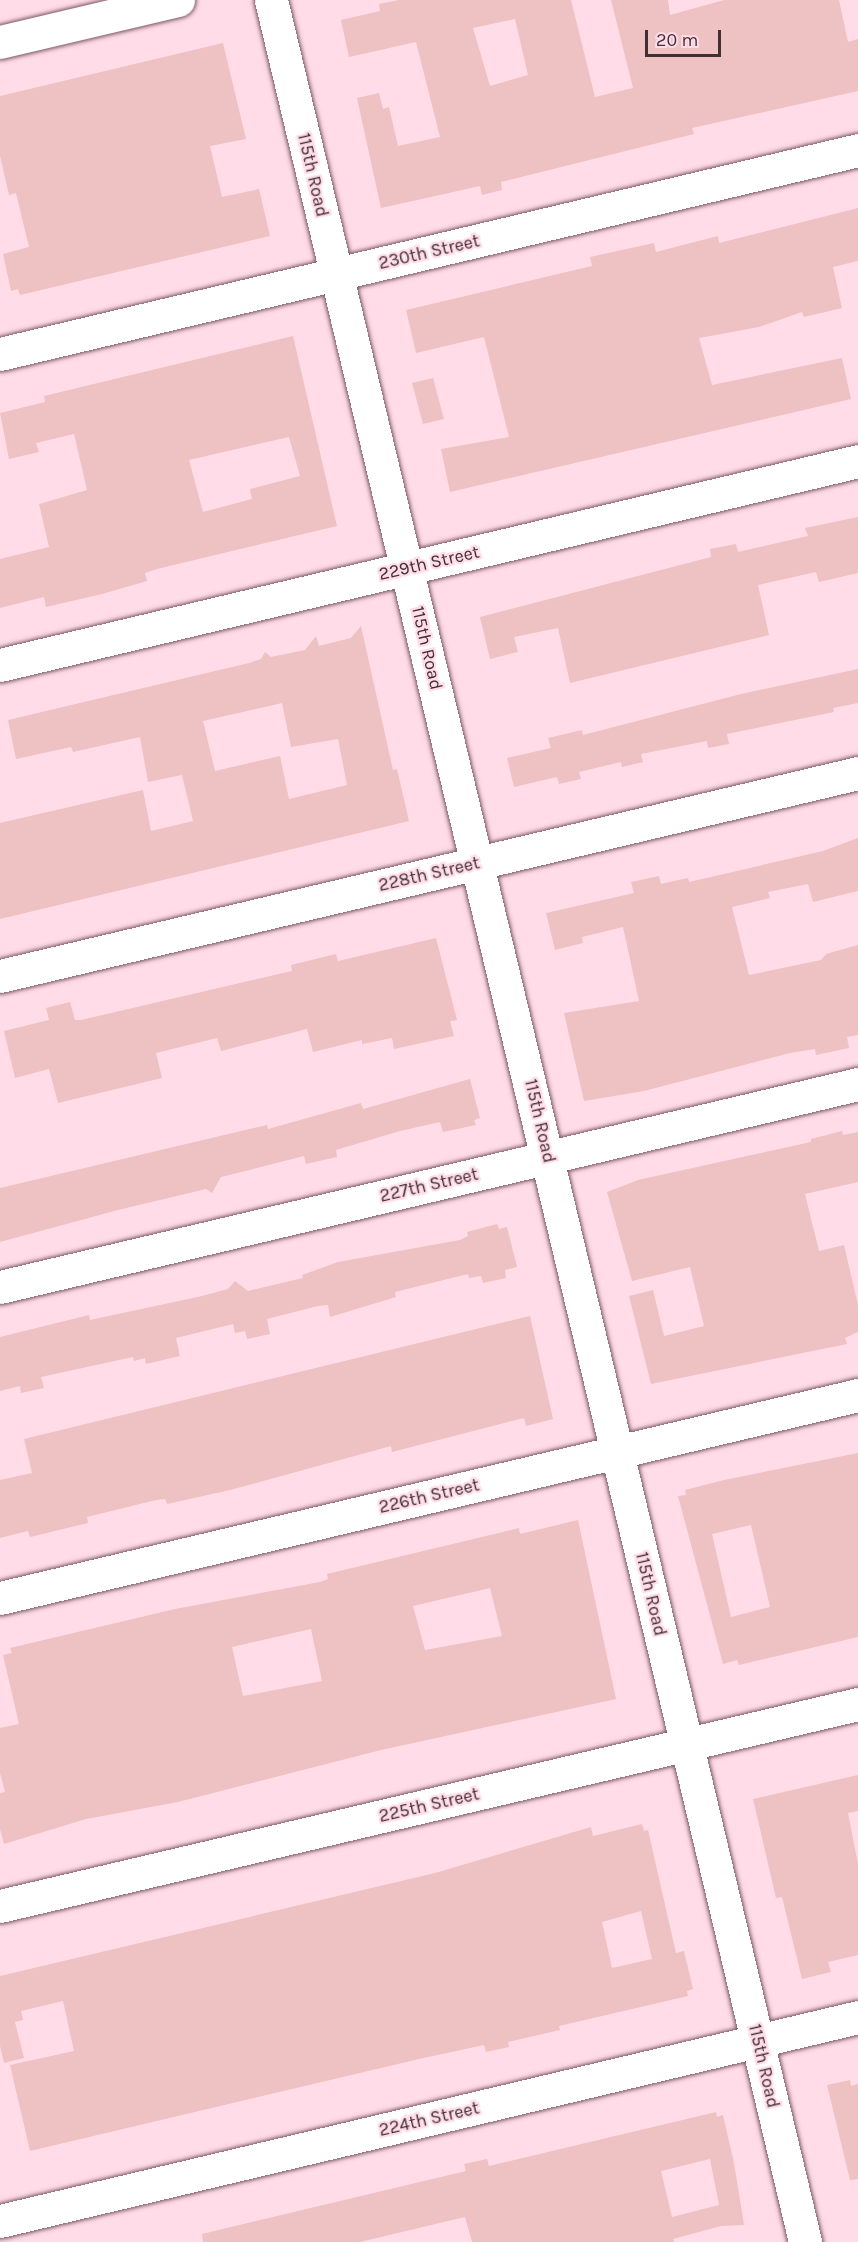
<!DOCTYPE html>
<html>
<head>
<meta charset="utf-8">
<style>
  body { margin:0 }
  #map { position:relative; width:858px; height:2242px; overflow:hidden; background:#ffdce8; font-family:Karla,sans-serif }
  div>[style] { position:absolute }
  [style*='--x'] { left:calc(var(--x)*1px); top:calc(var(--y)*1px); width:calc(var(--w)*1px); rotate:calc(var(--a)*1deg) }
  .building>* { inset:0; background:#eec1c3 }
  .roads { filter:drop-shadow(0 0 2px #7c5865) drop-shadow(0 0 2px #7c5865) }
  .minor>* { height:33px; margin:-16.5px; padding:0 16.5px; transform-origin:16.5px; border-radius:16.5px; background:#fff }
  span { translate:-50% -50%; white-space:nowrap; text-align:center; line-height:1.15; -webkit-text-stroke:4.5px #ffdce8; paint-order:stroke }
  .street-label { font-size:18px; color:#403036 }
  .scale { position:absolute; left:645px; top:30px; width:76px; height:27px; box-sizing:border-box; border:3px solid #403036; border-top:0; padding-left:8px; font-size:18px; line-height:21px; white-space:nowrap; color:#403036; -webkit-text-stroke:4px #ffdce8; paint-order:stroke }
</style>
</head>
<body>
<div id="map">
  <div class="building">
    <div style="clip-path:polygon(evenodd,399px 0,571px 0,595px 97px,633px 88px,611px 0,668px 0,670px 15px,724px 0,839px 0,848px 42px,858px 39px,858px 91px,692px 128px,694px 134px,501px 182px,502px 190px,482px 195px,480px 186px,381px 208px,357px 98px,379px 93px,383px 109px,389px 107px,398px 146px,440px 137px,416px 42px,349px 57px,341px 20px,380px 11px,379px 4px,399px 0,515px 19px,528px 75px,490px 86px,473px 28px,515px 19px)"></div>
    <div style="clip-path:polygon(223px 43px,246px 139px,210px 146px,222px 197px,259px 189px,270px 236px,20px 295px,18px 289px,11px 291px,3px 254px,29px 247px,16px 193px,9px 195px,0 156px,0 96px)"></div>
    <div style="clip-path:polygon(858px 208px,858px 261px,833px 267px,842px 308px,804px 317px,802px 312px,759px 327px,699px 338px,712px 385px,842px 358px,851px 399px,450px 492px,441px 449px,509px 437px,484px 337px,416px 353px,406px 310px,592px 266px,590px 257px,654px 243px,656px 252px,718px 236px,719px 243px)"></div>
    <div style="clip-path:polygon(evenodd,293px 336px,337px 526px,157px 569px,145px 573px,147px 581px,102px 594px,46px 607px,44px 597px,0 608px,0 559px,49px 547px,39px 504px,87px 490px,74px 434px,36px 443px,39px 452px,9px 459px,0 413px,45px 402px,44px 396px,293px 336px,289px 437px,300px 476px,250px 489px,252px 499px,203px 512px,189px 460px,289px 437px)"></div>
    <div style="clip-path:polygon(433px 378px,444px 419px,423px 424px,412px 383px)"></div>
    <div style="clip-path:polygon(858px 517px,858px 573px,819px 582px,816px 572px,758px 585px,769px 635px,570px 683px,558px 628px,514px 637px,518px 652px,490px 659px,480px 617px,711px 557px,710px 549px,736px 544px,738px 552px,808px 536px,805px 528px)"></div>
    <div style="clip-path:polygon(evenodd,361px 626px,393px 770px,397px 769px,409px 821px,0 919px,0 823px,143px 790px,151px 831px,193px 821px,182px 775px,148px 782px,140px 737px,73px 752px,71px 747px,16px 759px,8px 720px,249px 663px,261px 659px,265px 652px,271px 657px,305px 650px,316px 636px,319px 646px,351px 638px,361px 626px,282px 703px,291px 747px,338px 739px,347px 785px,289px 799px,280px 756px,215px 771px,203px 721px,282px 703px)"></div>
    <div style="clip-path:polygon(858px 669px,858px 703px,833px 708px,834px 712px,727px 734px,729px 744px,708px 748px,707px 741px,641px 754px,643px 762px,622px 767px,621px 762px,579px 772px,581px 779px,559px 784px,557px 777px,514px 787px,507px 758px,551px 748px,548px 738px,582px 730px,583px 735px,741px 694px)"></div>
    <div style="clip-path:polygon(858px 838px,858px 891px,813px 902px,808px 884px,768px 892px,770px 898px,732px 907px,749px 975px,821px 960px,826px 954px,858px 945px,858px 1035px,847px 1037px,849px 1048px,816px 1055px,815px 1049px,790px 1053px,644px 1091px,584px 1101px,564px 1013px,639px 1001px,623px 927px,582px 937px,583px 943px,555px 950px,546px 913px,634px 893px,631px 882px,659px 876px,661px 884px,688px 878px,689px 882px,823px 851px)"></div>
    <div style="clip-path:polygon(436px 938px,457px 1020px,450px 1021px,454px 1036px,394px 1049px,392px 1038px,362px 1044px,362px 1040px,313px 1052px,307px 1029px,221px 1051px,217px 1038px,156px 1053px,162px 1078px,58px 1103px,49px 1069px,15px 1078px,4px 1031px,49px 1020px,46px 1008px,70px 1002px,75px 1020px,81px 1020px,292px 971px,291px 965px,336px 954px,338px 961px)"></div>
    <div style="clip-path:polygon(470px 1079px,480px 1118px,474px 1120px,476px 1125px,443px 1132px,440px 1122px,400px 1131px,336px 1150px,337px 1157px,306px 1164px,304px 1156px,221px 1177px,212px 1193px,206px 1189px,118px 1210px,0 1242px,0 1188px,267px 1125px,268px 1129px,361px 1103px,363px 1109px)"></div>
    <div style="clip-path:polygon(842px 1131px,843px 1135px,858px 1132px,858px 1182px,805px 1194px,819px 1251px,844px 1245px,858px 1305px,858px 1332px,845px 1338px,847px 1344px,651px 1384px,629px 1296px,653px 1290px,664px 1336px,704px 1326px,690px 1267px,632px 1281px,607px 1192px,638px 1180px,811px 1142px,811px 1139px)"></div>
    <div style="clip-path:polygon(497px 1224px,499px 1229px,507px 1227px,517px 1267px,505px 1270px,506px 1278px,483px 1283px,481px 1276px,469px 1278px,468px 1274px,395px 1292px,396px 1297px,330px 1317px,328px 1305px,318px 1306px,267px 1319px,270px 1334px,247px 1339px,245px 1331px,235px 1333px,233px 1324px,176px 1338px,180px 1356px,146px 1364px,145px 1358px,134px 1361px,133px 1357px,41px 1377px,44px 1388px,21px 1393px,20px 1386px,0 1391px,0 1337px,89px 1315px,90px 1320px,202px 1296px,228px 1289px,235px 1281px,248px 1291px,303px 1278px,302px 1275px,338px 1262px,460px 1240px,468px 1236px,467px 1232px)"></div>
    <div style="clip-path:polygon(530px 1316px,553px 1419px,526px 1426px,524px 1418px,392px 1452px,391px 1446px,230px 1490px,167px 1504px,165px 1499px,156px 1500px,87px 1517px,88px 1523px,30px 1537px,28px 1531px,0 1538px,0 1480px,32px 1473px,24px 1439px)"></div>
    <div style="clip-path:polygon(evenodd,858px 1453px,858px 1637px,739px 1665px,737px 1660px,723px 1664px,678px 1496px,686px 1495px,685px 1490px,724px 1480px,858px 1453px,751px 1525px,770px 1607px,731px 1617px,712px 1534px,751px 1525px)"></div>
    <div style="clip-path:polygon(evenodd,578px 1520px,616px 1699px,381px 1750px,178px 1802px,86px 1819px,4px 1844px,0 1829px,0 1793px,5px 1792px,0 1773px,0 1728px,19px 1724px,3px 1655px,12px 1653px,10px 1648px,175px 1609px,320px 1582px,328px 1579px,327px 1574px,519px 1528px,520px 1534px,578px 1520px,490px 1588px,502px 1636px,425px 1650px,413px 1606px,490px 1588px,578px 1520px,311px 1629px,322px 1681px,243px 1696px,232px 1647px,311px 1629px)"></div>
    <div style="clip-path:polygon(858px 1775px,858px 1811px,848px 1813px,858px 1864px,858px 1955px,828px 1962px,831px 1972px,802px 1979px,782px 1897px,776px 1898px,753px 1799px)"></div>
    <div style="clip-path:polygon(evenodd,642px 1824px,644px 1831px,648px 1830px,676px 1953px,684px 1951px,693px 1989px,687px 1991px,688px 1996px,559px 2026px,560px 2030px,508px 2042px,509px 2047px,486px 2052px,484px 2045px,419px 2059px,30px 2151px,10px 2065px,74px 2051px,63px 2001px,21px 2011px,23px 2020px,15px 2022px,24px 2058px,4px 2063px,0 2046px,0 1976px,435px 1873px,591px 1827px,593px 1836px,642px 1824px,641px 1911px,652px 1959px,612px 1968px,602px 1922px,641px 1911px)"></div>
    <div style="clip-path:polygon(850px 2080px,851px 2086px,858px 2084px,858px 2179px,850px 2180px,827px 2085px)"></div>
    <div style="clip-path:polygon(evenodd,716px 2112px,717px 2117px,723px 2115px,734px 2163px,744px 2225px,721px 2226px,673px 2239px,674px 2242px,472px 2242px,465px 2217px,360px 2242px,203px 2242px,202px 2234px,466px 2171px,464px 2164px,487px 2159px,489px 2166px,716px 2112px,710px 2159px,719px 2205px,672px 2217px,661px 2171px,710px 2159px)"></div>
  </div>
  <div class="roads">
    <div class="minor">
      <div style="--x:271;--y:0;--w:2305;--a:76.6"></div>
      <div style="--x:0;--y:42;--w:183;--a:-13.3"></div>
      <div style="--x:0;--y:354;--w:882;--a:-13.37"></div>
      <div style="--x:0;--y:665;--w:882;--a:-13.37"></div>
      <div style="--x:0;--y:976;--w:882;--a:-13.31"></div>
      <div style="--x:0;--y:1287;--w:882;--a:-13.31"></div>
      <div style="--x:0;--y:1598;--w:882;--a:-13.31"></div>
      <div style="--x:0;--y:1906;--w:881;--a:-13.25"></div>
      <div style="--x:0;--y:2221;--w:882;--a:-13.37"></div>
    </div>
  </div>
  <div class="street-label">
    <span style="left:313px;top:175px;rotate:77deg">115th Road</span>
    <span style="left:429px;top:252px;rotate:-13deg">230th Street</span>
    <span style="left:429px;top:563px;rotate:-13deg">229th Street</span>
    <span style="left:427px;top:648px;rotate:77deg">115th Road</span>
    <span style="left:429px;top:874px;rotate:-13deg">228th Street</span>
    <span style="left:540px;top:1121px;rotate:77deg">115th Road</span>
    <span style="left:429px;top:1185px;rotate:-13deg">227th Street</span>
    <span style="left:429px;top:1496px;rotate:-13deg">226th Street</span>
    <span style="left:651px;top:1594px;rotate:77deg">115th Road</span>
    <span style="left:429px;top:1805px;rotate:-13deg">225th Street</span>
    <span style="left:764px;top:2066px;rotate:77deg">115th Road</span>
    <span style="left:429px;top:2119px;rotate:-13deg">224th Street</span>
  </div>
  <div class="scale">20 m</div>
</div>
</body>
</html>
